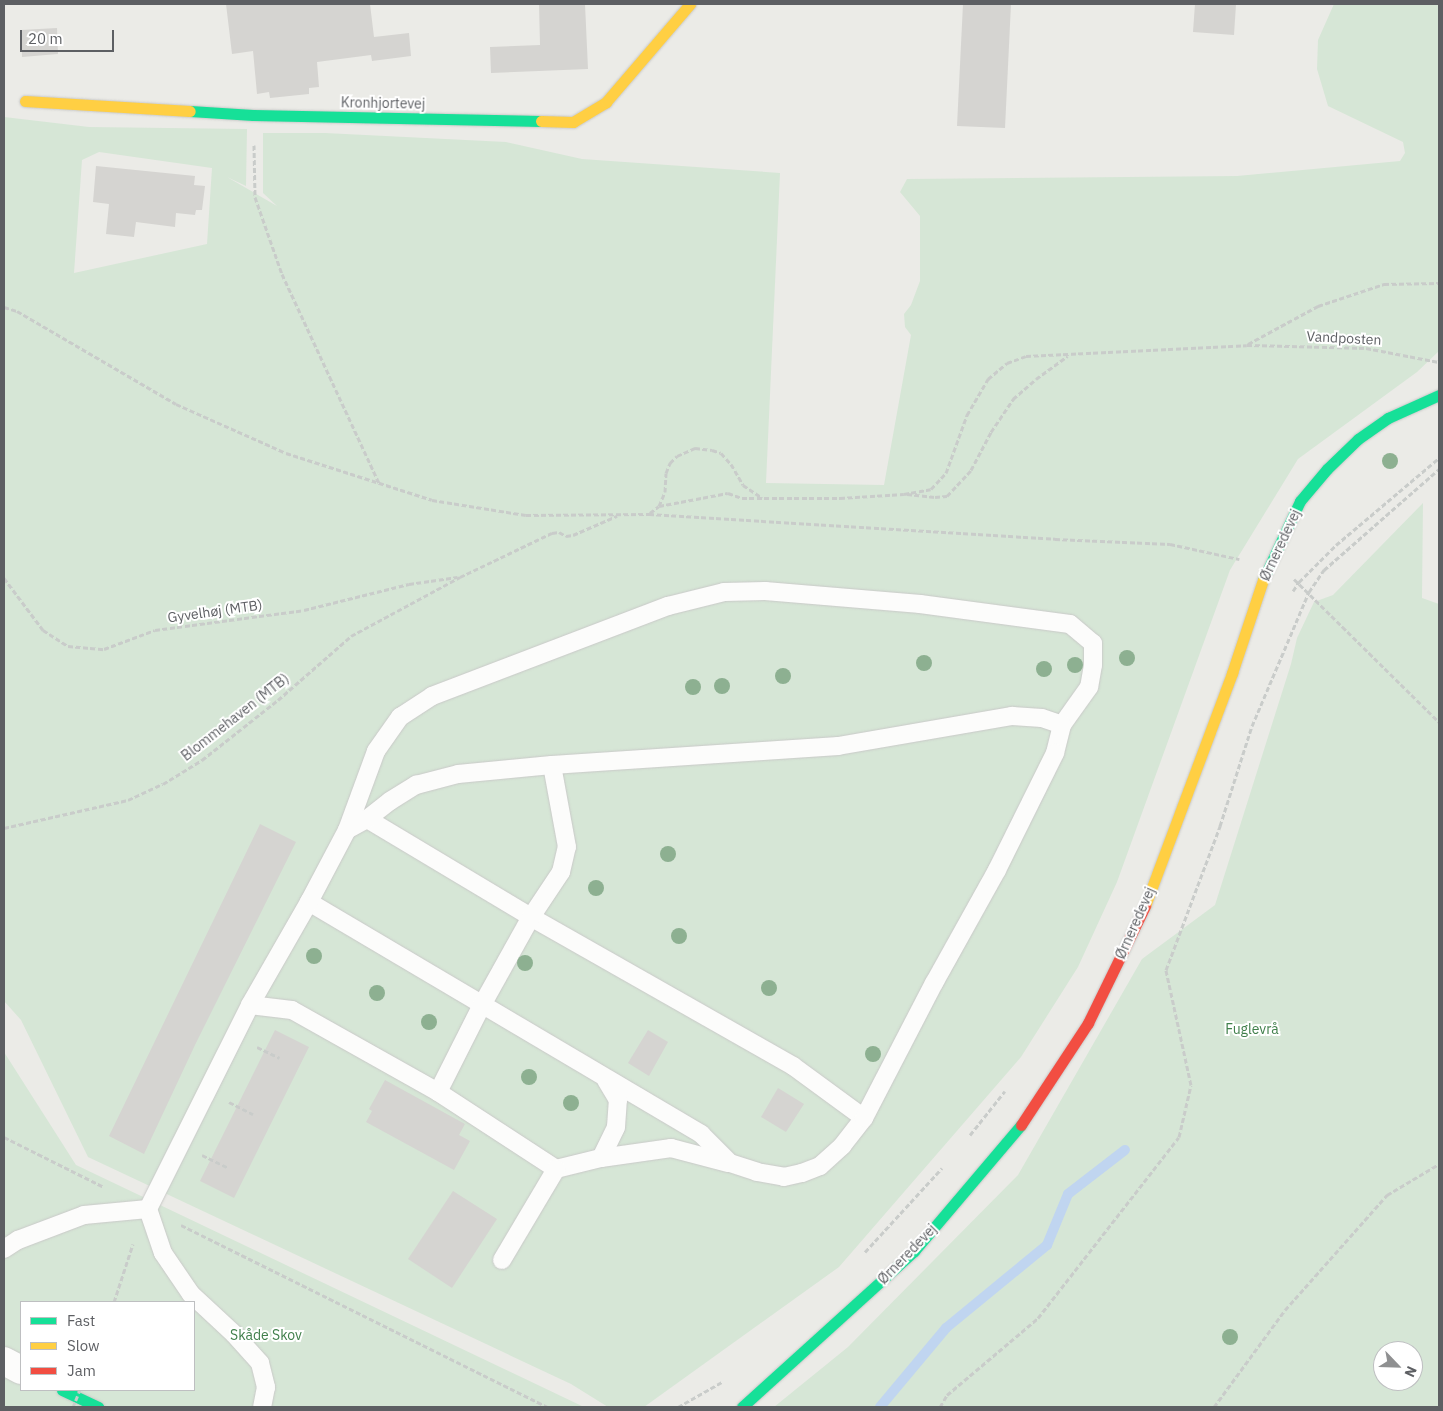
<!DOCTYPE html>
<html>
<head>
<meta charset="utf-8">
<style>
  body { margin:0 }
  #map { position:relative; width:1443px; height:1411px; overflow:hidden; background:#ebebe7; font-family:"IBM Plex Sans",sans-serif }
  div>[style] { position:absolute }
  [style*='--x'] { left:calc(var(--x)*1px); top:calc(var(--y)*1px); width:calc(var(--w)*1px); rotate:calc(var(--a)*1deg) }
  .green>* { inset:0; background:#d6e6d6 }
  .stream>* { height:10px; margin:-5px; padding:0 5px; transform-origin:5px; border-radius:5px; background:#c0d5f0 }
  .building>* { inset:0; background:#d5d4d1 }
  .path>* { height:3px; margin-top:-1.5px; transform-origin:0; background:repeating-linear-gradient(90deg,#c9ccca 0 5px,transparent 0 7.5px) }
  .roads { filter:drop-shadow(0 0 1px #c9c9c8) drop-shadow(0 0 1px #c9c9c8) }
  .lane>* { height:18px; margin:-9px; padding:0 9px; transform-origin:9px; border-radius:9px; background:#fcfcfb }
  .street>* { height:28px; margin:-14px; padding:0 14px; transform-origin:14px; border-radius:14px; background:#fcfcfb }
  .fast>* { height:11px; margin:-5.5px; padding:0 5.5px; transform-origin:5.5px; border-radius:5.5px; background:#16e098 }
  .slow>* { height:11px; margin:-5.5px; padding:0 5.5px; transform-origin:5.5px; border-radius:5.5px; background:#ffcf43 }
  .jam>* { height:11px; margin:-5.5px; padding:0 5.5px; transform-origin:5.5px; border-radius:5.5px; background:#f24e42 }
  .path-bridge>* { height:3px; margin-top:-1.5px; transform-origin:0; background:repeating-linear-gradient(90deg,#c9ccca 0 5px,transparent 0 7.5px) }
  .trees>* { width:16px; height:16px; margin:-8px; border-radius:50%; background:#8db091 }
  span { translate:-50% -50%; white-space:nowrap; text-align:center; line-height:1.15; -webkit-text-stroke:4px #fff; paint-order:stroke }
  .street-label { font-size:14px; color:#5d5f63 }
  .park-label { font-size:14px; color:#407f4b }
  .frame { position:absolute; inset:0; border:5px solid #5d5f63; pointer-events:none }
  .legend { position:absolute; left:20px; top:1301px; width:175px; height:90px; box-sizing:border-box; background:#fff; border:1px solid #bebfc1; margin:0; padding:6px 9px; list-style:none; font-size:15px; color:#5d5f63 }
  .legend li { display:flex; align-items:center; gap:10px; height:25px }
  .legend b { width:25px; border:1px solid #bebfc1 }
  .north { position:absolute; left:1373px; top:1341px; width:50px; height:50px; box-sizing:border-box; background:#fff; border:1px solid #bebfc1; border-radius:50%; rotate:114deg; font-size:14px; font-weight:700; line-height:20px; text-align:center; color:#5d5f63 }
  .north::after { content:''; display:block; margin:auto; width:18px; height:22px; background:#8f9091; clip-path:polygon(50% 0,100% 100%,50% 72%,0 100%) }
  .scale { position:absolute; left:20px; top:30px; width:94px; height:22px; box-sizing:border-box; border:2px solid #5d5f63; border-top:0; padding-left:6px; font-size:15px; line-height:18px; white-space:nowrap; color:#5d5f63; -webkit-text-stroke:4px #fff; paint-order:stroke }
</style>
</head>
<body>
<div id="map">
  <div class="green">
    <div style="clip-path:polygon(evenodd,1334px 4px,1439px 4px,1439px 351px,1417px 372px,1298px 459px,1230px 570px,1117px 882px,1078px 967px,1021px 1057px,839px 1267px,644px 1407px,608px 1407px,571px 1384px,88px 1157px,21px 1020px,4px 1001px,4px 117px,89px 127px,247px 129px,246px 186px,227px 177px,277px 206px,263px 193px,263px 133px,325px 133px,506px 142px,582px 159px,780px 173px,766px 483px,884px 485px,911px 335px,905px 327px,904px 314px,911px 305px,920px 281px,920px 216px,900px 192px,907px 179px,1237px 176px,1400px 161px,1405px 153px,1403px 142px,1328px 106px,1317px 69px,1318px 40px,1334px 4px,99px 152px,212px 168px,207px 244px,74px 273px,82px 160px,99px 152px)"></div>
    <div style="clip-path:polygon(evenodd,1423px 503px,1422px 598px,1439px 604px,1439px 1407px,774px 1407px,848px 1347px,1018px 1175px,1142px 959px,1215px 905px,1291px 664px,1297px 638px,1314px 602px,1333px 595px,1423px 503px,1383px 1351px,1413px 1351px,1413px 1381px,1383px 1381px,1383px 1351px)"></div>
    <div style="clip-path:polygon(evenodd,4px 1052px,76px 1165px,584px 1407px,4px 1407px,4px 1052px,21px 1302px,194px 1302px,194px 1390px,21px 1390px,21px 1302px)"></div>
  </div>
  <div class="stream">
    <div style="--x:880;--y:1407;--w:103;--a:-50.1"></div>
    <div style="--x:946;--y:1328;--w:131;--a:-39.4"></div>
    <div style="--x:1047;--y:1245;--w:55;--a:-67.6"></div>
    <div style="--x:1068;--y:1194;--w:72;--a:-37.7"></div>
  </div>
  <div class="building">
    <div style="clip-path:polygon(226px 4px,370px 4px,374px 37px,409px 33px,411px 56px,372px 61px,371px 55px,317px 62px,319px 87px,309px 88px,309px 94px,270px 98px,269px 92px,257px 94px,253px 51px,232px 54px)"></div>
    <div style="clip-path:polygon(539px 4px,585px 4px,588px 69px,491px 73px,490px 47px,540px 45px)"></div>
    <div style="clip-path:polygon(963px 4px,1011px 4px,1005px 128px,957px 126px)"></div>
    <div style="clip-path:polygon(1195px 4px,1236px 4px,1234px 35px,1193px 32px)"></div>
    <div style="clip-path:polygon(57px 28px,58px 54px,22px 57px,21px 30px)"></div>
    <div style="clip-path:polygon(96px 166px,195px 176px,194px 185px,205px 186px,202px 210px,196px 210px,195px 215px,176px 213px,175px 227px,136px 222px,134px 237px,106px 234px,109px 204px,93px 202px)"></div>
    <div style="clip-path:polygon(260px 824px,296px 842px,195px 1045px,144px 1154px,109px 1136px)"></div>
    <div style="clip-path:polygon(275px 1030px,309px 1047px,234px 1198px,200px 1181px)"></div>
    <div style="clip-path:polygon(648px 1030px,668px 1042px,649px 1076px,628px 1063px)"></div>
    <div style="clip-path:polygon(385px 1080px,465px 1124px,459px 1135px,470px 1141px,454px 1170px,366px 1122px,372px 1111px,369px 1109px)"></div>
    <div style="clip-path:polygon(778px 1088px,804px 1104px,786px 1132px,761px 1117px)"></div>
    <div style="clip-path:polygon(453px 1191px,497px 1219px,452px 1288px,408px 1259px)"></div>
  </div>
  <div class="path">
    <div style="--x:254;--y:145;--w:52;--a:88.9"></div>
    <div style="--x:255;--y:197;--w:82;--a:70.7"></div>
    <div style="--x:282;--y:274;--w:230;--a:65.1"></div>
    <div style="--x:4;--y:307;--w:14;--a:17"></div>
    <div style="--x:17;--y:311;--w:184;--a:30.3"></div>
    <div style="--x:176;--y:404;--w:120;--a:24"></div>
    <div style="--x:286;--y:453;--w:153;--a:17.8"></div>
    <div style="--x:432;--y:500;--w:95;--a:9.1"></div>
    <div style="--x:526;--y:515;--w:123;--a:-0.5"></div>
    <div style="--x:649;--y:514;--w:407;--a:3.5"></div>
    <div style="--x:1055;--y:539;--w:115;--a:2.5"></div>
    <div style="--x:1170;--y:544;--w:71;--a:12.3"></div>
    <div style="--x:1248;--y:344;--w:80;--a:-28.5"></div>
    <div style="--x:1318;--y:306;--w:70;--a:-18.4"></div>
    <div style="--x:1384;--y:284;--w:55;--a:-1"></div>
    <div style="--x:907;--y:494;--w:28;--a:6"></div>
    <div style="--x:935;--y:497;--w:12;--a:-5"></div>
    <div style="--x:947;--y:496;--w:35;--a:-47"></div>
    <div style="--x:971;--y:470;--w:43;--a:-62.2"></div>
    <div style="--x:991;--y:432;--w:40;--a:-56"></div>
    <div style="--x:1013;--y:399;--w:30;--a:-41"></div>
    <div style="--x:1036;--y:379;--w:39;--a:-36"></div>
    <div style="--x:659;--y:506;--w:15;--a:-67"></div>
    <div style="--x:665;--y:492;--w:19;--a:-87"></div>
    <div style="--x:666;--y:473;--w:11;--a:-68"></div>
    <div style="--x:670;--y:463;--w:10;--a:-45"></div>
    <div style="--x:677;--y:456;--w:20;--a:-24"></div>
    <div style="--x:695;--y:448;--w:17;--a:7"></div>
    <div style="--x:712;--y:450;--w:9;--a:18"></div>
    <div style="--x:721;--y:453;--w:15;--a:48"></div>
    <div style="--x:731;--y:464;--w:24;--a:60"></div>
    <div style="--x:743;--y:485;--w:23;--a:34"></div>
    <div style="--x:650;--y:513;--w:11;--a:-38"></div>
    <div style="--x:659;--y:506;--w:70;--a:-10.7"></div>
    <div style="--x:728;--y:493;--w:15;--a:20"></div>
    <div style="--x:742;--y:498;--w:98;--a:0"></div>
    <div style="--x:840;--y:498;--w:64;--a:-3.6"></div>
    <div style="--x:904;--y:494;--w:27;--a:-10"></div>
    <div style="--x:931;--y:489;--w:22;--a:-47"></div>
    <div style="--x:946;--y:473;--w:62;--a:-70.1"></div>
    <div style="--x:967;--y:415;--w:42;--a:-59.7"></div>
    <div style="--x:988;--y:379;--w:25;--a:-40"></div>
    <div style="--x:1007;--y:363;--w:20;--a:-20"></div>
    <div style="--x:1026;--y:356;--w:221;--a:-2.8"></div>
    <div style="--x:1247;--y:345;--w:119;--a:1.4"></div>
    <div style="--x:1366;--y:348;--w:74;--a:10.9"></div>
    <div style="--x:4;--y:578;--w:65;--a:53.1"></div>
    <div style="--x:43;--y:630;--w:30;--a:33"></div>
    <div style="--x:68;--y:646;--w:36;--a:5"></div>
    <div style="--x:104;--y:649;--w:54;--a:-20.4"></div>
    <div style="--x:155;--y:630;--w:150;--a:-7.6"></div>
    <div style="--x:304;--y:610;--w:108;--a:-13.9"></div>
    <div style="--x:409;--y:584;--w:49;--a:-8.3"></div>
    <div style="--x:1294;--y:579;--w:204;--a:44.6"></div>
    <div style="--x:1293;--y:591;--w:11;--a:-56"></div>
    <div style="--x:1299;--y:582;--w:52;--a:-45"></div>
    <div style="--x:1336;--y:545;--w:135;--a:-40.2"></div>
    <div style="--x:4;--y:828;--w:127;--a:-12.7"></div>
    <div style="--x:128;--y:800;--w:38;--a:-25"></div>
    <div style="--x:163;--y:784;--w:46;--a:-31.6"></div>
    <div style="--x:202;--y:760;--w:97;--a:-38.3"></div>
    <div style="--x:278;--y:700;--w:97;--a:-41.2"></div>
    <div style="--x:351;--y:636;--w:124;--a:-28.4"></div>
    <div style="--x:460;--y:577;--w:102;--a:-25.6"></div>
    <div style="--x:552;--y:533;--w:7;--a:-8"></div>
    <div style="--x:559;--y:532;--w:8;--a:30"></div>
    <div style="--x:566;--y:536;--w:7;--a:-8"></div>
    <div style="--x:573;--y:535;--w:48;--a:-23.4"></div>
    <div style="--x:257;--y:1047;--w:25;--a:26"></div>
    <div style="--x:229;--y:1102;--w:27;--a:27"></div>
    <div style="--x:970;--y:1135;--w:56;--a:-51.5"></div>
    <div style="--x:4;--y:1137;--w:112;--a:26.6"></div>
    <div style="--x:202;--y:1155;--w:28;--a:26"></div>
    <div style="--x:181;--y:1225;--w:410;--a:26.4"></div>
    <div style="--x:865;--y:1252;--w:114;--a:-47.5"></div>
    <div style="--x:114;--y:1302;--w:61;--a:-71.9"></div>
    <div style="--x:678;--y:1407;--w:51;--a:-29.6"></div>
    <div style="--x:940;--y:1407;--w:14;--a:-60"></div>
    <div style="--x:947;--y:1395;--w:119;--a:-40.2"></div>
    <div style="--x:1038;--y:1318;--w:229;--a:-52.1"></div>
    <div style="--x:1179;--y:1137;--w:53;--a:-77"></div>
    <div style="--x:1191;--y:1085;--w:118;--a:-102.3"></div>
    <div style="--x:1166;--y:970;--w:154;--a:-69.4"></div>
    <div style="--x:1220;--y:826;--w:105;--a:-72.3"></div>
    <div style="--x:1252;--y:726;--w:146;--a:-67"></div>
    <div style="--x:1309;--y:592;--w:27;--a:-56"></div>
    <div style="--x:1324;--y:570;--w:153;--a:-41.3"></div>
    <div style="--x:1214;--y:1407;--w:120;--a:-53.8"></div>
    <div style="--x:1285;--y:1310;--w:154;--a:-48.4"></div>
    <div style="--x:1387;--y:1195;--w:61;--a:-30.8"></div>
  </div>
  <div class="roads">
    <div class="lane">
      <div style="--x:347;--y:830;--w:84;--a:-69.8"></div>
      <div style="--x:376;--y:751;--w:42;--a:-54.8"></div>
      <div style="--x:400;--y:717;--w:38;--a:-33"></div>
      <div style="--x:432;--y:696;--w:253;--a:-20.9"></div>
      <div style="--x:668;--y:606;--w:58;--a:-14"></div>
      <div style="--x:724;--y:592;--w:41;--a:-1.4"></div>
      <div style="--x:765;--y:591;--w:156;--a:4.8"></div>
      <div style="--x:920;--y:604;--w:151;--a:7.6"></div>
      <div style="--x:1070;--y:624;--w:30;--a:40"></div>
      <div style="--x:1093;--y:643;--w:22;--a:90"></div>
      <div style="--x:1093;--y:665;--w:22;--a:100"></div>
      <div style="--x:1089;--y:687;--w:47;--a:125.4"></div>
      <div style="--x:309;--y:902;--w:456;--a:30.6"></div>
      <div style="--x:701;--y:1134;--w:41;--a:45"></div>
      <div style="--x:730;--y:1163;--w:28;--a:18"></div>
      <div style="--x:757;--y:1172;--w:27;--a:10"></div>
      <div style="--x:784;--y:1177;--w:18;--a:-13"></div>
      <div style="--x:802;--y:1173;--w:19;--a:-21"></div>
      <div style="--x:820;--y:1166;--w:30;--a:-42"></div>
      <div style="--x:842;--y:1146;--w:36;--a:-52"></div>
      <div style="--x:864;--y:1118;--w:88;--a:-143.8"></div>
      <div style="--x:793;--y:1066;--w:301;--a:-150.4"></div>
      <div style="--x:531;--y:917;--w:191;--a:-149.1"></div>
      <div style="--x:250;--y:1005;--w:42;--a:6.8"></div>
      <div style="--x:292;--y:1010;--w:167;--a:29.3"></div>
      <div style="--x:438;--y:1092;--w:141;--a:33.1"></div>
      <div style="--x:556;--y:1169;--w:46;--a:-13.7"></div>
      <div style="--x:601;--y:1158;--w:71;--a:-8.1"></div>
      <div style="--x:671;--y:1148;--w:59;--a:14.7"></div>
      <div style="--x:438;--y:1092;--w:97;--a:-63.2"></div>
      <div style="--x:482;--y:1005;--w:101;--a:-60.9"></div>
      <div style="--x:531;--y:917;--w:54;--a:-56.3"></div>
      <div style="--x:561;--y:872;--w:26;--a:-77"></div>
      <div style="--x:567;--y:847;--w:83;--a:-100.4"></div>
      <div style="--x:601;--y:1158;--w:34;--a:-64"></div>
      <div style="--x:616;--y:1127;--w:27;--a:-86"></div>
      <div style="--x:618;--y:1100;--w:23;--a:-121"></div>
      <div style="--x:148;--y:1209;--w:228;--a:-63.4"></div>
      <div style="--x:250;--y:1005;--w:119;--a:-60.2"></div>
      <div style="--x:309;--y:902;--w:81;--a:-62.2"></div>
      <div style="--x:347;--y:830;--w:23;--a:-29"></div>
      <div style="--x:367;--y:819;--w:29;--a:-38"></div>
      <div style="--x:390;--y:801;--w:31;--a:-32"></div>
      <div style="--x:416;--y:785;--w:43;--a:-14.7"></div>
      <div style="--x:458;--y:774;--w:94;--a:-5.5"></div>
      <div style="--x:552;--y:765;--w:287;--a:-3.8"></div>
      <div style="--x:838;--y:746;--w:177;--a:-9.8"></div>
      <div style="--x:1012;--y:716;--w:30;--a:4"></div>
      <div style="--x:1042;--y:718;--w:21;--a:19"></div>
      <div style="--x:1062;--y:725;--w:29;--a:104"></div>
      <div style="--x:1055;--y:753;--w:131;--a:116.4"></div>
      <div style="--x:997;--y:870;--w:129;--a:119.1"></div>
      <div style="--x:934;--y:983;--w:152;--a:117.4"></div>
      <div style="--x:4;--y:1249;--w:17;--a:-33"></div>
      <div style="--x:18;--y:1240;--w:71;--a:-20.7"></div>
      <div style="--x:84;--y:1215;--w:64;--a:-5.4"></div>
      <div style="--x:148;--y:1209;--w:46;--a:71.2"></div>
      <div style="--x:163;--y:1253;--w:50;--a:55.7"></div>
      <div style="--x:191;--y:1294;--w:59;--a:42.9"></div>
      <div style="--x:234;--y:1334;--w:39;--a:48"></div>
      <div style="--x:260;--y:1363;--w:25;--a:76"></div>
      <div style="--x:266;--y:1387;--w:20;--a:101"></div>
      <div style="--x:502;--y:1260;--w:106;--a:-59.3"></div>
    </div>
    <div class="street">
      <div style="--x:4;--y:1361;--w:19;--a:28"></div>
    </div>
    <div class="fast">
      <div style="--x:190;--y:111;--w:63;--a:3.6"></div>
      <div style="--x:253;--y:115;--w:288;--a:1.2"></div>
      <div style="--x:1263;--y:580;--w:87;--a:-64.9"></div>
      <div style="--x:1300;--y:501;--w:42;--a:-49.8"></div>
      <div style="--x:1327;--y:469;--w:43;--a:-44.1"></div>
      <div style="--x:1358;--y:439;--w:37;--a:-35"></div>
      <div style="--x:1388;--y:418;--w:56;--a:-24.3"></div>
      <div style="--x:62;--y:1390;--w:40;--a:25"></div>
      <div style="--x:742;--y:1407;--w:232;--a:-42.2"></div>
      <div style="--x:914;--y:1251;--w:165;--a:-49.7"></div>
    </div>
    <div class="slow">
      <div style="--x:25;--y:101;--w:165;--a:3.5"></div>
      <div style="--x:541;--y:121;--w:32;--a:2"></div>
      <div style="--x:573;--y:122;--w:39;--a:-31"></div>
      <div style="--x:606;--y:102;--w:129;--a:-49.4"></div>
      <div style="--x:1145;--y:906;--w:249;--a:-69.5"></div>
      <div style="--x:1232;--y:673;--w:98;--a:-71.6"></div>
    </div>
    <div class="jam">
      <div style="--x:1021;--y:1125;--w:122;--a:-56.7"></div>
      <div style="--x:1088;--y:1023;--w:130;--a:-64"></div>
    </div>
  </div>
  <div class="path-bridge">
    <div style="--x:73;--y:1407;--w:18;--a:-68"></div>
  </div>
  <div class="trees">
    <div style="left:1390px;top:461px"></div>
    <div style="left:1127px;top:658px"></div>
    <div style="left:924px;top:663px"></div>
    <div style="left:1075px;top:665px"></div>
    <div style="left:1044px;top:669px"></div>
    <div style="left:783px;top:676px"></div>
    <div style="left:722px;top:686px"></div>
    <div style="left:693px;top:687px"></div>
    <div style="left:668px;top:854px"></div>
    <div style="left:596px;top:888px"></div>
    <div style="left:679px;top:936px"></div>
    <div style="left:314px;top:956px"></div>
    <div style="left:525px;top:963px"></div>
    <div style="left:769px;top:988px"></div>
    <div style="left:377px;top:993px"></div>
    <div style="left:429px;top:1022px"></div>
    <div style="left:873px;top:1054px"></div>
    <div style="left:529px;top:1077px"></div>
    <div style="left:571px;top:1103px"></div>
    <div style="left:1230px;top:1337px"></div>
  </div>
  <div class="street-label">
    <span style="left:383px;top:103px;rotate:1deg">Kronhjortevej</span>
    <span style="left:1344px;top:338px;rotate:3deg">Vandposten</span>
    <span style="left:1280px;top:545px;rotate:-65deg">Ørneredevej</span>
    <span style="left:215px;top:611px;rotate:-8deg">Gyvelhøj (MTB)</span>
    <span style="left:235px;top:717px;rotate:-38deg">Blommehaven (MTB)</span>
    <span style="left:1135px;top:923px;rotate:-66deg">Ørneredevej</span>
    <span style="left:907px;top:1254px;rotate:-46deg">Ørneredevej</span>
  </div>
  <div class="park-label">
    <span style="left:1252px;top:1029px">Fuglevrå</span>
    <span style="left:266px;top:1335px">Skåde Skov</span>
  </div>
  <div class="frame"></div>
  <ul class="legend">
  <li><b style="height:6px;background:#16e098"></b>Fast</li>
  <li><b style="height:6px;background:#ffcf43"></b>Slow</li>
  <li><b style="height:6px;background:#f24e42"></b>Jam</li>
  </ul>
  <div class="north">N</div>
  <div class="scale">20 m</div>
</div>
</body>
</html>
